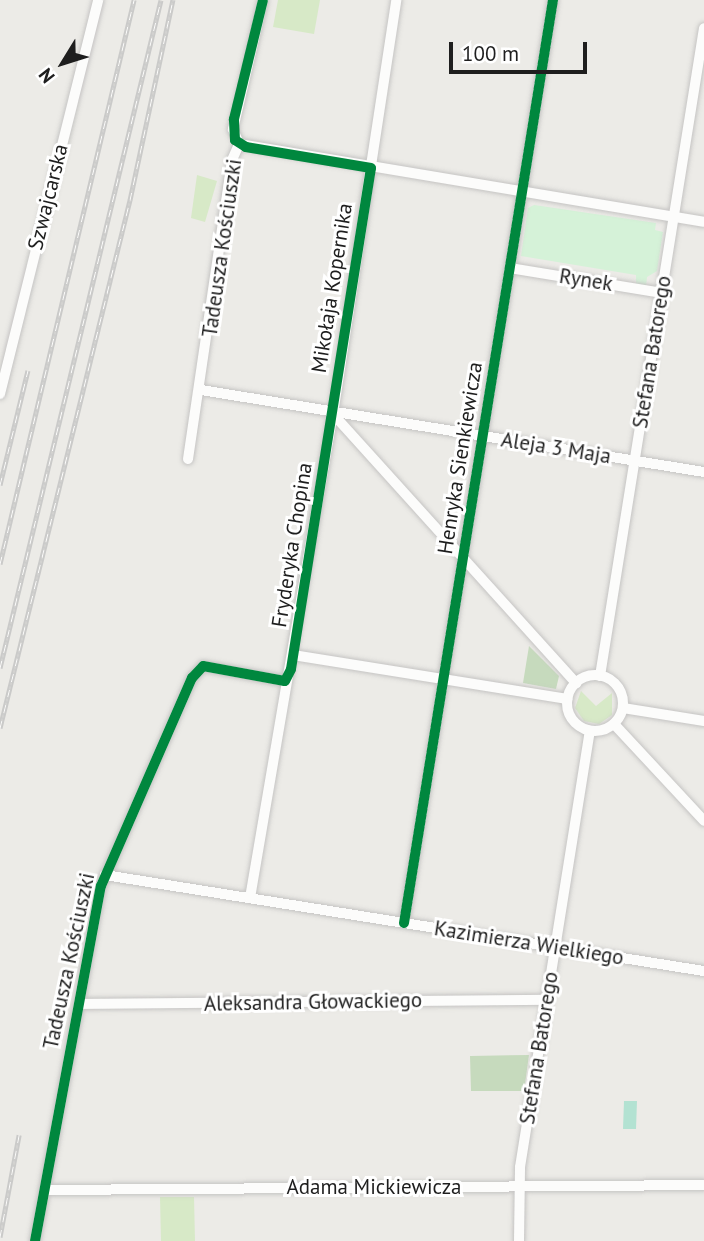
<!DOCTYPE html>
<html>
<head>
<meta charset="utf-8">
<style>
  body { margin:0 }
  #map { position:relative; width:704px; height:1241px; overflow:hidden; background:#ecebe7; font-family:"PT Sans",sans-serif }
  div>[style] { position:absolute }
  [style*='--x'] { left:calc(var(--x)*1px); top:calc(var(--y)*1px); width:calc(var(--w)*1px); rotate:calc(var(--a)*1deg) }
  .grass>* { inset:0; background:#d7e9c7 }
  .forest>* { inset:0; background:#c6dabd }
  .park>* { inset:0; background:#d5f2d8 }
  .pitch>* { inset:0; background:#b3e2d2 }
  .roads { filter:drop-shadow(0 0 2px #c5c4c3) drop-shadow(0 0 2px #c5c4c3) }
  .street>* { height:10px; margin:-5px; padding:0 5px; transform-origin:5px; border-radius:5px; background:#fcfcfb }
  .street>.ring { margin:-5px; padding:0; box-sizing:content-box; background:none; border:10px solid #fcfcfb; border-radius:50% }
  .rail>* { height:5px; margin-top:-2.5px; transform-origin:0; background:repeating-linear-gradient(90deg,#fff 0 8px,#cacac9 0 16px); box-sizing:border-box; border-block:2px solid #cacac9 }
  .cycleway>* { height:10px; margin:-5px; padding:0 5px; transform-origin:5px; border-radius:5px; background:#00873e }
  span { translate:-50% -50%; white-space:nowrap; text-align:center; line-height:1.15; -webkit-text-stroke:6px #fff; paint-order:stroke }
  .street-label { font-size:21px; color:#1e1e1e }
  .north { position:absolute; left:28px; top:28px; width:70px; height:70px; -webkit-text-stroke:5px #fff; paint-order:stroke; rotate:232deg; font-size:19px; font-weight:700; line-height:28px; text-align:center; color:#1e1e1e }
  .north::after { content:''; display:block; margin:auto; width:24px; height:32px; background:#1e1e1e; clip-path:polygon(50% 0,100% 100%,50% 72%,0 100%) }
  .scale { position:absolute; left:449px; top:42px; width:138px; height:32px; box-sizing:border-box; border:4px solid #1e1e1e; border-top:0; padding-left:9px; font-size:21px; line-height:24px; white-space:nowrap; color:#1e1e1e; -webkit-text-stroke:5px #fff; paint-order:stroke }
</style>
</head>
<body>
<div id="map">
  <div class="grass">
    <div style="clip-path:polygon(278px 0,320px 0,314px 34px,273px 27px)"></div>
    <div style="clip-path:polygon(197px 175px,217px 181px,205px 222px,191px 218px)"></div>
    <div style="clip-path:polygon(581px 691px,596px 706px,612px 693px,612px 715px,599px 724px,584px 721px,575px 708px)"></div>
    <div style="clip-path:polygon(160px 1197px,194px 1197px,195px 1241px,161px 1241px)"></div>
  </div>
  <div class="forest">
    <div style="clip-path:polygon(529px 646px,559px 676px,556px 689px,523px 683px)"></div>
    <div style="clip-path:polygon(529px 1055px,524px 1091px,471px 1091px,470px 1056px)"></div>
  </div>
  <div class="park">
    <div style="clip-path:polygon(534px 205px,656px 223px,655px 230px,663px 232px,657px 271px,647px 277px,646px 286px,636px 284px,636px 275px,521px 256px,528px 208px)"></div>
  </div>
  <div class="pitch">
    <div style="clip-path:polygon(624px 1101px,637px 1101px,636px 1129px,623px 1129px)"></div>
  </div>
  <div class="roads">
    <div class="street">
      <div style="--x:239;--y:144;--w:471;--a:9.5"></div>
      <div style="--x:239;--y:144;--w:16;--a:-112"></div>
      <div style="--x:233;--y:129;--w:132;--a:-76.9"></div>
      <div style="--x:510;--y:268;--w:154;--a:9.3"></div>
      <div style="--x:201;--y:390;--w:510;--a:9.26"></div>
      <div style="--x:0;--y:394;--w:406;--a:-76"></div>
      <div style="--x:333;--y:414;--w:363;--a:47.9"></div>
      <div style="--x:188;--y:459;--w:302;--a:-81.6"></div>
      <div style="--x:232;--y:160;--w:17;--a:-66"></div>
      <div style="--x:293;--y:655;--w:278;--a:9.1"></div>
      <div class="ring" style="left:567px;top:675px;width:46px;height:46px"></div>
      <div style="--x:600;--y:676;--w:656;--a:-80.88"></div>
      <div style="--x:623;--y:708;--w:82;--a:9.1"></div>
      <div style="--x:614;--y:724;--w:132;--a:47.1"></div>
      <div style="--x:105;--y:875;--w:607;--a:9.11"></div>
      <div style="--x:250;--y:898;--w:491;--a:-80.3"></div>
      <div style="--x:333;--y:414;--w:419;--a:-81.3"></div>
      <div style="--x:404;--y:923;--w:935;--a:-80.83"></div>
      <div style="--x:79;--y:1004;--w:468;--a:-0.5"></div>
      <div style="--x:45;--y:1190;--w:659;--a:-0.43"></div>
      <div style="--x:35;--y:1241;--w:361;--a:-79.5"></div>
      <div style="--x:101;--y:886;--w:227;--a:-66.4"></div>
      <div style="--x:192;--y:678;--w:16;--a:-47"></div>
      <div style="--x:203;--y:666;--w:83;--a:10.4"></div>
      <div style="--x:519;--y:1241;--w:74;--a:-89.2"></div>
      <div style="--x:520;--y:1167;--w:442;--a:-80.9"></div>
    </div>
  </div>
  <div class="rail">
    <div style="--x:0;--y:485;--w:118;--a:-76.3"></div>
    <div style="--x:0;--y:564;--w:580;--a:-76.63"></div>
    <div style="--x:0;--y:668;--w:687;--a:-76.45"></div>
    <div style="--x:0;--y:728;--w:544;--a:-76.17"></div>
    <div style="--x:130;--y:200;--w:205;--a:-77.9"></div>
    <div style="--x:0;--y:1237;--w:104;--a:-79.4"></div>
  </div>
  <div class="cycleway">
    <div style="--x:404;--y:923;--w:935;--a:-80.83"></div>
    <div style="--x:35;--y:1241;--w:361;--a:-79.5"></div>
    <div style="--x:101;--y:886;--w:227;--a:-66.4"></div>
    <div style="--x:192;--y:678;--w:16;--a:-47"></div>
    <div style="--x:203;--y:666;--w:83;--a:10.4"></div>
    <div style="--x:285;--y:681;--w:13;--a:-63"></div>
    <div style="--x:291;--y:669;--w:507;--a:-80.93"></div>
    <div style="--x:371;--y:168;--w:127;--a:-170.5"></div>
    <div style="--x:246;--y:147;--w:13;--a:-148"></div>
    <div style="--x:235;--y:140;--w:21;--a:-93"></div>
    <div style="--x:234;--y:119;--w:122;--a:-76.3"></div>
  </div>
  <div class="street-label">
    <span style="left:48px;top:197px;rotate:-76deg">Szwajcarska</span>
    <span style="left:222px;top:248px;rotate:-82deg">Tadeusza Kościuszki</span>
    <span style="left:586px;top:280px;rotate:9deg">Rynek</span>
    <span style="left:332px;top:288px;rotate:-81deg">Mikołaja Kopernika</span>
    <span style="left:652px;top:352px;rotate:-81deg">Stefana Batorego</span>
    <span style="left:556px;top:448px;rotate:9deg">Aleja 3 Maja</span>
    <span style="left:460px;top:458px;rotate:-81deg">Henryka Sienkiewicza</span>
    <span style="left:292px;top:545px;rotate:-81deg">Fryderyka Chopina</span>
    <span style="left:529px;top:943px;rotate:9deg">Kazimierza Wielkiego</span>
    <span style="left:69px;top:961px;rotate:-78deg">Tadeusza Kościuszki</span>
    <span style="left:313px;top:1002px;rotate:-1deg">Aleksandra Głowackiego</span>
    <span style="left:539px;top:1048px;rotate:-81deg">Stefana Batorego</span>
    <span style="left:374px;top:1187px">Adama Mickiewicza</span>
  </div>
  <div class="north">N</div>
  <div class="scale">100 m</div>
</div>
</body>
</html>
